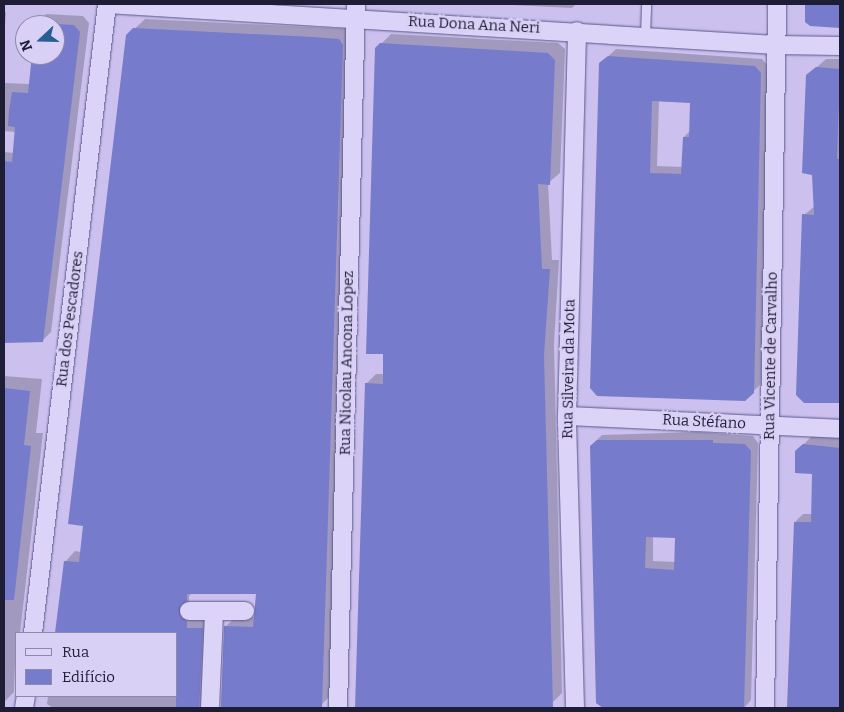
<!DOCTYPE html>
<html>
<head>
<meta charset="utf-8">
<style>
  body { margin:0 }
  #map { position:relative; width:844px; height:712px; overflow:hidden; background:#cbc0ee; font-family:Bitter,serif }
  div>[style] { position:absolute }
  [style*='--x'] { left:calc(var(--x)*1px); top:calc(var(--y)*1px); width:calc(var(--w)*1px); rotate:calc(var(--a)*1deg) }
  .shadow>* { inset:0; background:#0003 }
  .building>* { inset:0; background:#767bcc }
  .roads { filter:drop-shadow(0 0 1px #5b5887) drop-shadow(0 0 1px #5b5887) }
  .lane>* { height:9px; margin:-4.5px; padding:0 4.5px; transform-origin:4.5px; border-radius:4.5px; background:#dcd3f9 }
  .street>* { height:18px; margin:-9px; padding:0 9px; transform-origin:9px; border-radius:9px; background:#dcd3f9 }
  span { translate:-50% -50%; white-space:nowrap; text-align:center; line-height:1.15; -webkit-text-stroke:4.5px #d9d0f5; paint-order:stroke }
  .street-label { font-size:15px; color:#1d1d36 }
  .frame { position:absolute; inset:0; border:5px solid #1d1d36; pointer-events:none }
  .legend { position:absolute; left:15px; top:632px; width:162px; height:65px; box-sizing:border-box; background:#d9d0f5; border:1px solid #8e88a9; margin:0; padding:6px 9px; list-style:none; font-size:15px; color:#1d1d36 }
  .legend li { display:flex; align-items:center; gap:10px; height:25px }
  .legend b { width:25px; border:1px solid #8e88a9 }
  .north { position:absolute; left:15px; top:15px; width:50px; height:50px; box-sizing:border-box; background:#d9d0f5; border:1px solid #8e88a9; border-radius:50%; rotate:249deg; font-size:14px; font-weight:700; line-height:20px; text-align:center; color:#1d1d36 }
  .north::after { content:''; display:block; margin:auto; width:18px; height:22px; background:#285d95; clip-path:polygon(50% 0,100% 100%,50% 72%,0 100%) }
</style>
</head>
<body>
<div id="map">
  <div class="shadow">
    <div style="clip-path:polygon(496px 4px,576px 4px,572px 8px)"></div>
    <div style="clip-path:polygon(807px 4px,840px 4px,840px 26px,810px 25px,806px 21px)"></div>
    <div style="clip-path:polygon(4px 12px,6px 12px,4px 38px)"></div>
    <div style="clip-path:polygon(46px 14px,83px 16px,89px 23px,51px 332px,42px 341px,4px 340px,4px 152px,14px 153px,15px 132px,4px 131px,4px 83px,30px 84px,33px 55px,55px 55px,55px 25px,37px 25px)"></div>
    <div style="clip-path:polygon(145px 19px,350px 29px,332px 694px,318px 708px,221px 708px,225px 627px,236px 617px,255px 617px,257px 593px,193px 592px,189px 596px,189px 605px,212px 618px,201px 708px,53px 708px,47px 704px,48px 696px,176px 696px,176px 633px,56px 633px,65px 562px,75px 551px,81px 552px,127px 36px)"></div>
    <div style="clip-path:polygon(391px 34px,558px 43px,565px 49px,560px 173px,548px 183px,552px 260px,559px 260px,554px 344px,562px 693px,547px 708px,359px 708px,366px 384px,376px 374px,384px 374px,376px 49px)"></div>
    <div style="clip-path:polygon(evenodd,616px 49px,762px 59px,768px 66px,761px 384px,745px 399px,601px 63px,616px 49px,659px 101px,692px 102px,690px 131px,684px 137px,683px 167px,657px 166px,659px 101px)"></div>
    <div style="clip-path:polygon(826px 59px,840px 59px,840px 403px,804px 402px,804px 215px,815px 206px,807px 76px)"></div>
    <div style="clip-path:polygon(4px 376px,42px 379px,36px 433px,43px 433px,20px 633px,16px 633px,14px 692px,4px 702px)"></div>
    <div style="clip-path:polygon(evenodd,695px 432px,753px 436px,758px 443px,751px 700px,744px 708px,605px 708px,597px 702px,591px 446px,602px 435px,695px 432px,653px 536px,676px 537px,675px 562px,653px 561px,653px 536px)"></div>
    <div style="clip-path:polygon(812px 436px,840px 438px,840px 708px,788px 708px,795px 522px,803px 514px,812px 514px,813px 473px,797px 451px)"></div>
  </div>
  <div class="building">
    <div style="clip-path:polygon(805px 4px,840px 4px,840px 28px,810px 26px,805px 22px)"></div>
    <div style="clip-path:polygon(55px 24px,74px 25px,80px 32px,43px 342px,4px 343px,4px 161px,12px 162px,15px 127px,8px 126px,9px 111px,12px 92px,28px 93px,32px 55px,55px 55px)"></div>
    <div style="clip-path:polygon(133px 28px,313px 37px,339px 39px,343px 45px,322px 708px,221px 708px,224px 626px,253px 627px,256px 594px,187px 594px,187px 601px,180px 606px,180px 616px,187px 621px,187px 628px,203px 628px,199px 708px,176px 708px,176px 633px,55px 633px,64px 561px,79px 562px,83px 526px,68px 524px,126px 35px)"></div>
    <div style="clip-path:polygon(380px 43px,548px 53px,555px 60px,550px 185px,538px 184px,542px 269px,550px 269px,544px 355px,553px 708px,355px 708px,365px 383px,383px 384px,383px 354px,366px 354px,375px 48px)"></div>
    <div style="clip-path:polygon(evenodd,608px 56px,755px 66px,761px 73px,754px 393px,745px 401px,597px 396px,590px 388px,599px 63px,608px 56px,652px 101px,690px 103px,689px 137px,683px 137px,681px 174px,650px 173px,652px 101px)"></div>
    <div style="clip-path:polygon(816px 67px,840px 69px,837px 159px,840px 159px,840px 403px,804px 403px,796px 395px,802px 214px,814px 215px,812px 175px,802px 173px,806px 75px)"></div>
    <div style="clip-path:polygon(4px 388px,30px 391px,24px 445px,31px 446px,14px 600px,4px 600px)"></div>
    <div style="clip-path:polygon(evenodd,597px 440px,713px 440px,713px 443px,745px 444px,751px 451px,744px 708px,603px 708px,596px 703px,590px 446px,597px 440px,646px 537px,675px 538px,674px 570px,645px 568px,646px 537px)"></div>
    <div style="clip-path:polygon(803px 444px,840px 448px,840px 708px,787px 708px,794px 522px,811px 522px,812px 474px,795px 473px,795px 451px)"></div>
  </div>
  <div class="roads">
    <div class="lane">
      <div style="--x:645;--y:36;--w:32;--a:-88"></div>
    </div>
    <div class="street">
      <div style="--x:107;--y:4;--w:670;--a:3.51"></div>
      <div style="--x:776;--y:45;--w:64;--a:0.9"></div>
      <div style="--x:567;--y:416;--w:273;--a:2.7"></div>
      <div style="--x:189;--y:611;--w:56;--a:0"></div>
      <div style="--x:33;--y:633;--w:633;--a:-83.29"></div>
      <div style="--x:24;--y:708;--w:12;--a:-81"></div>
      <div style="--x:210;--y:708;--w:97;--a:-87.6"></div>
      <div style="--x:338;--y:708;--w:704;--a:-88.54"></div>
      <div style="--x:575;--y:708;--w:292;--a:-91.6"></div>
      <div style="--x:567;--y:416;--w:385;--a:-88.5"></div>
      <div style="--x:765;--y:708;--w:704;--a:-89.02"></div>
    </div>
  </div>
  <div class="street-label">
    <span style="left:474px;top:25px;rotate:3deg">Rua Dona Ana Neri</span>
    <span style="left:70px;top:319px;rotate:-83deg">Rua dos Pescadores</span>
    <span style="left:771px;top:356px;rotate:-89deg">Rua Vicente de Carvalho</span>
    <span style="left:347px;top:363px;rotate:-89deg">Rua Nicolau Ancona Lopez</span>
    <span style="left:569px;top:369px;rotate:-89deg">Rua Silveira da Mota</span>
    <span style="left:704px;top:422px;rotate:3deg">Rua Stéfano</span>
  </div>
  <div class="frame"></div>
  <ul class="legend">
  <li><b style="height:6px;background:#dcd3f9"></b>Rua</li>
  <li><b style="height:14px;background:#767bcc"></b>Edifício</li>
  </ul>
  <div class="north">N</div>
</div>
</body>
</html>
